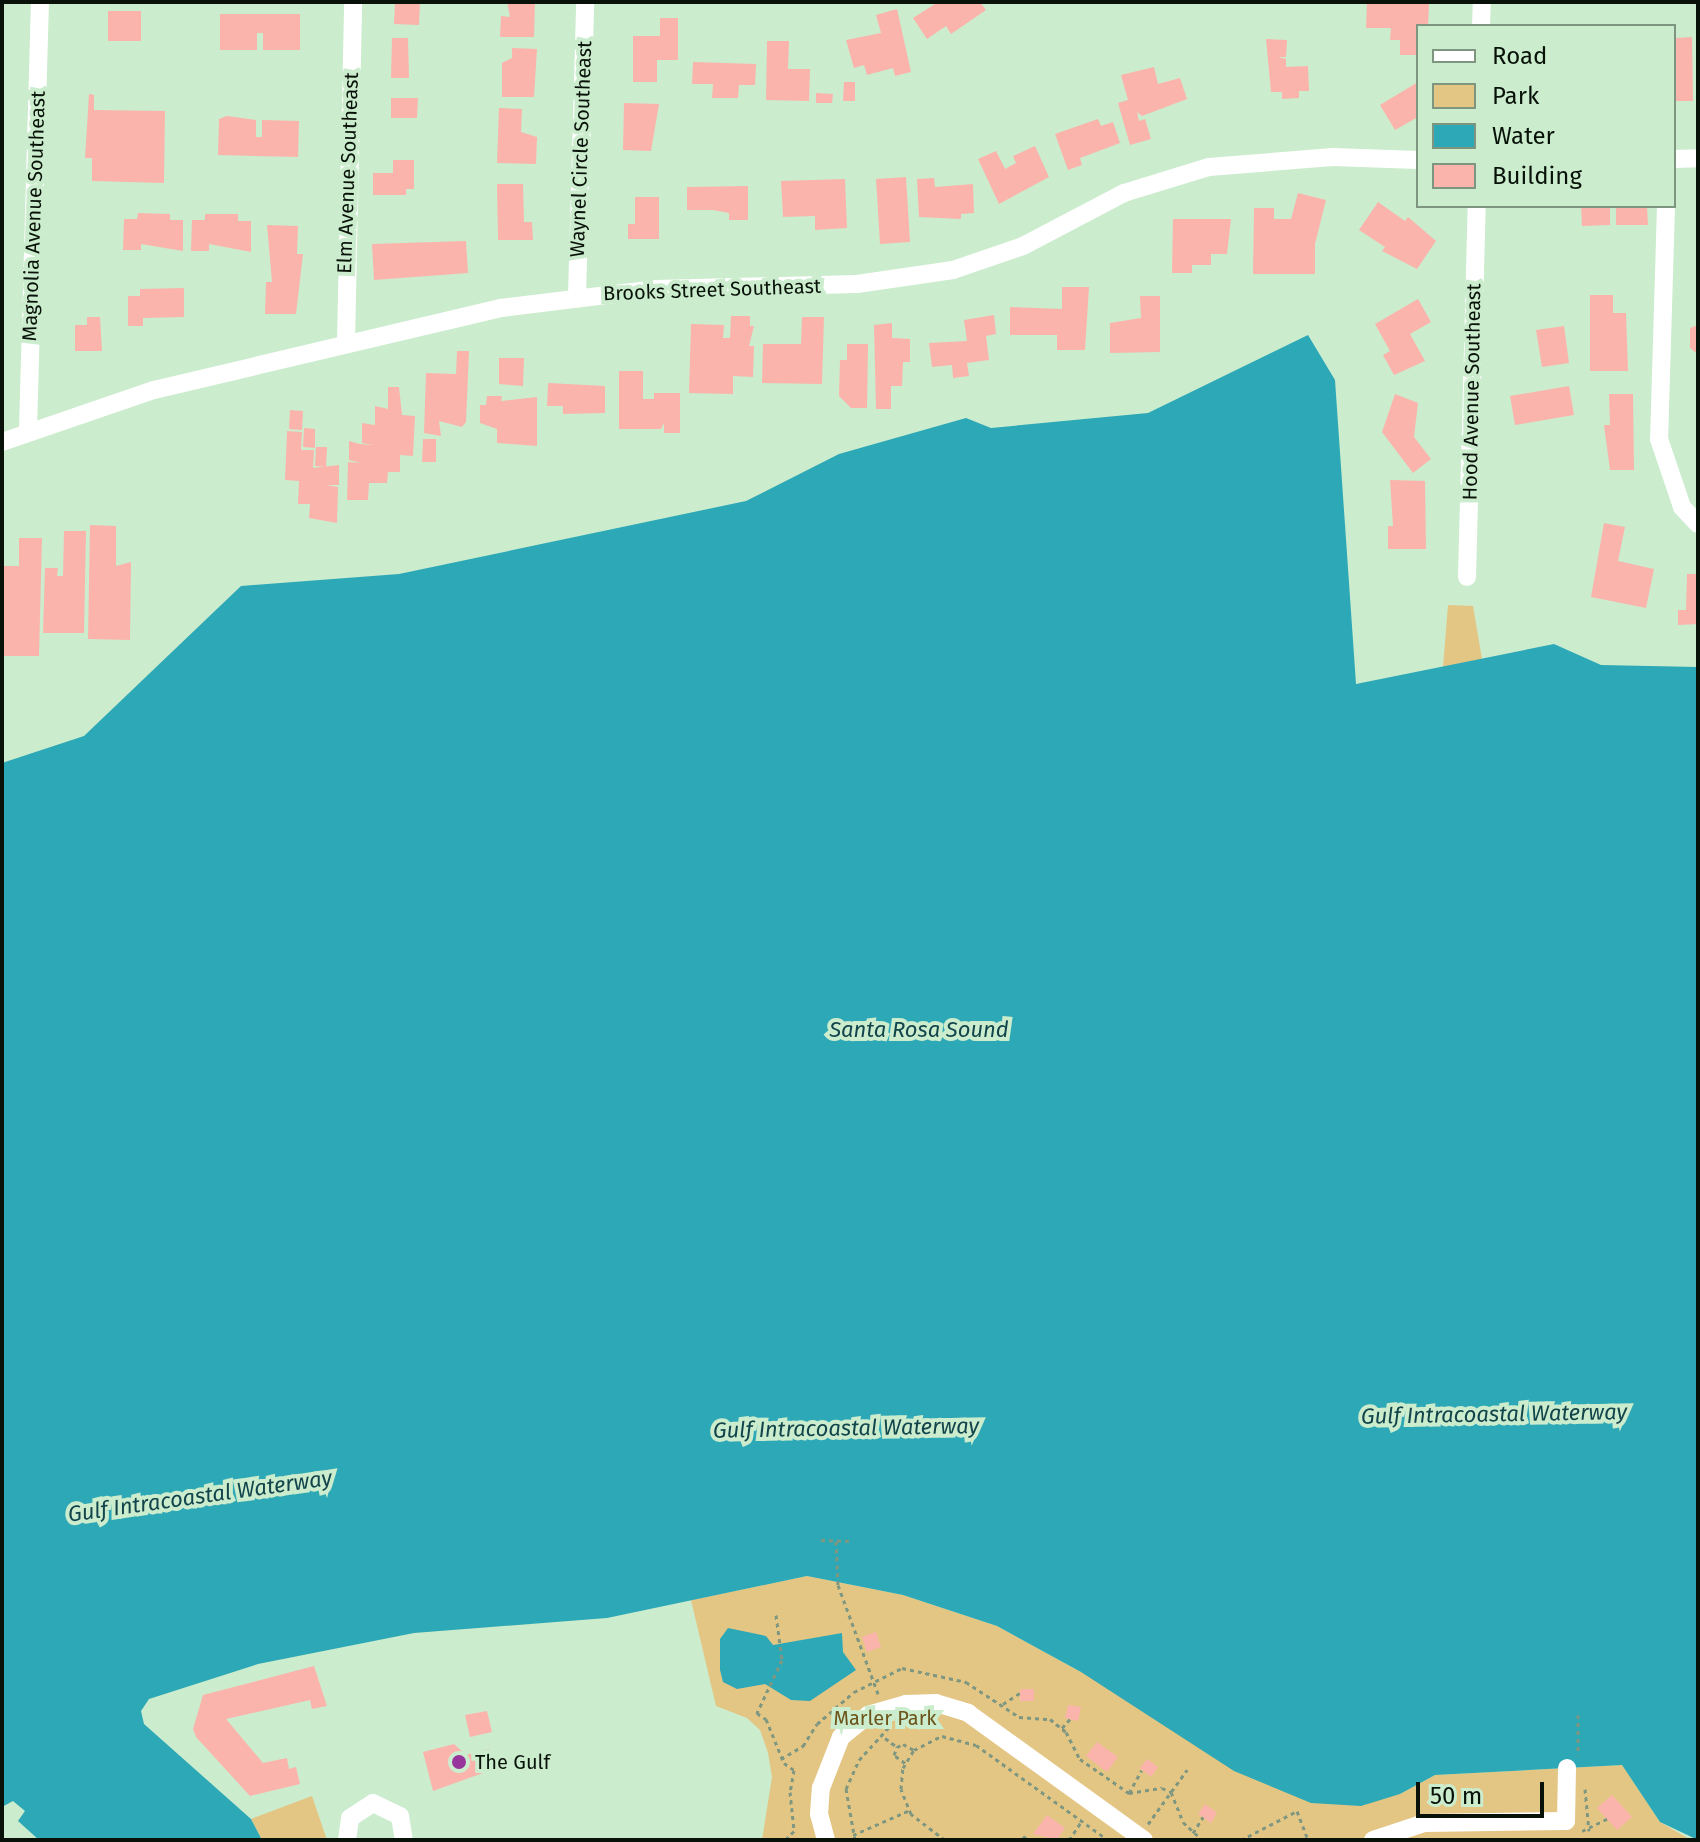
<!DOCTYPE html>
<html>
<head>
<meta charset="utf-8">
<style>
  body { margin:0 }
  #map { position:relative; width:1700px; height:1842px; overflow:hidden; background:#ccecce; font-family:"Fira Sans",sans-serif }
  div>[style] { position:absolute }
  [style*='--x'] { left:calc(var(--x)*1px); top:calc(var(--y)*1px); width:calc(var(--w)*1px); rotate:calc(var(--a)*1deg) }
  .green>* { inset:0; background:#e4c684 }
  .water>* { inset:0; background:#2da8b6 }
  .building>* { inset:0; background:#fbb4ac }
  .path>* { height:3px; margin-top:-1.5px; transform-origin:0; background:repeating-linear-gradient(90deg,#7f9781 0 4px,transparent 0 8px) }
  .minor>* { height:18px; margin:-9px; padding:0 9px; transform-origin:9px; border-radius:9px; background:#fff }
  .dots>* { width:22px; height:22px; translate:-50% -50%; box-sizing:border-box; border:4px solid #ccecce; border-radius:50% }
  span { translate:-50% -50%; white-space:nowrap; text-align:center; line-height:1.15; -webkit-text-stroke:8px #ccecce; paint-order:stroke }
  .street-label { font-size:20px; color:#081209 }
  .park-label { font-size:20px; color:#6b5319 }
  .poi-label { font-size:20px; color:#081209 }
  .left { translate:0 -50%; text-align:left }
  .water-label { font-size:22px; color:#11454b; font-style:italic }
  .frame { position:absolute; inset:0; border:4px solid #081209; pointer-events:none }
  .legend { position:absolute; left:1416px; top:24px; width:260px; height:184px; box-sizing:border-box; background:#ccecce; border:2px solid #7e957f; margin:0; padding:10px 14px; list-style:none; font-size:24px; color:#081209 }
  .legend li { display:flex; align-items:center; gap:16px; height:40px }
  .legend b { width:40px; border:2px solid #7e957f }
  .scale { position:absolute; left:1416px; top:1782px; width:128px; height:36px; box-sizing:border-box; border:4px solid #081209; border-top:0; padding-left:10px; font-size:24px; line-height:28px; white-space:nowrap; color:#081209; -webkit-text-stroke:6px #ccecce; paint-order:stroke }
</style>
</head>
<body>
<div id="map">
  <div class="green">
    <div style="clip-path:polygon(1448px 605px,1473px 606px,1482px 659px,1443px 667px)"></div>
    <div style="clip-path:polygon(807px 1576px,903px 1595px,997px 1626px,1081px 1672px,1400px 1794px,1435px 1775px,1622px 1765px,1660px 1822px,1691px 1840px,762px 1840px,772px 1777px,768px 1753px,760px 1730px,747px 1718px,716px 1706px,691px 1600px)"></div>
    <div style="clip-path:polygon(312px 1796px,327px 1840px,262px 1840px,251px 1819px)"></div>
  </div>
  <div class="water">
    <div style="clip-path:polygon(1308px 335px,1335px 380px,1356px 684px,1554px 644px,1601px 665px,1698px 667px,1698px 1840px,1660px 1822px,1622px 1765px,1435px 1775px,1400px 1794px,1361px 1806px,1311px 1803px,1234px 1771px,1081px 1672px,997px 1626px,903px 1595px,807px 1576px,607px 1618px,414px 1633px,258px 1664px,149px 1699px,141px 1711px,144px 1724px,251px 1819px,262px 1840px,39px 1840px,18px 1821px,25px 1811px,13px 1801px,2px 1807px,2px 763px,84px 736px,241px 586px,399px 574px,746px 501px,839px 454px,966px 418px,991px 428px,1148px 413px)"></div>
    <div style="clip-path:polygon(728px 1628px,766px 1636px,773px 1645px,842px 1633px,843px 1652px,856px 1670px,810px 1701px,791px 1700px,765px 1684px,737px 1689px,723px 1682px,720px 1670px,720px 1639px)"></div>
  </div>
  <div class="building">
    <div style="clip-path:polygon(395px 2px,420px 2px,419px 25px,394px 24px)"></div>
    <div style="clip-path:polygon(507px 2px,535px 2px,534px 37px,500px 37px,501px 16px,510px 17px)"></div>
    <div style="clip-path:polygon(938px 2px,980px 2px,986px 10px,951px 34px,946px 26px,927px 39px,913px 18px)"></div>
    <div style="clip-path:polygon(1367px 2px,1429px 4px,1428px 26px,1418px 26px,1418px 55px,1400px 55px,1400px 40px,1390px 40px,1391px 28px,1366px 28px)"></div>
    <div style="clip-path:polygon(897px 9px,911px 72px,895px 76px,893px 68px,867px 75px,864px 65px,854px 68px,846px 40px,881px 33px,876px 15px)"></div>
    <div style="clip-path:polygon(108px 11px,141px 11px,141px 41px,108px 41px)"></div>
    <div style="clip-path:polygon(220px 14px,300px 14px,300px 50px,263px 50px,263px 33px,257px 33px,257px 50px,220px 50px)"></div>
    <div style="clip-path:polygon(660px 18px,678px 18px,678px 60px,657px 60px,657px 82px,633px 82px,633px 36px,660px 36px)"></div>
    <div style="clip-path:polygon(1692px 37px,1693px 101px,1674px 101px,1676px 38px)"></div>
    <div style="clip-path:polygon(392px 38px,408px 38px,409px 78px,391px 78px)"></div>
    <div style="clip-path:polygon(1266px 39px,1287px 40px,1286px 57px,1278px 57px,1286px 59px,1286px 67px,1308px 66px,1309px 91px,1299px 91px,1299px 98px,1282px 99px,1282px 92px,1271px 92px)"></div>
    <div style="clip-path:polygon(767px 41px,789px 41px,788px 69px,810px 69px,809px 101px,766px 100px)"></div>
    <div style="clip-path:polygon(512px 48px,537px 49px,534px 97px,502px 97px,502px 63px,512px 58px)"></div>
    <div style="clip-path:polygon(693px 62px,756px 64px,755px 85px,739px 85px,738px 98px,712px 98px,713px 84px,692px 84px)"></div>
    <div style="clip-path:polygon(1154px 67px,1158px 84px,1180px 78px,1187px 99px,1142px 116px,1137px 112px,1139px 121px,1145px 119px,1151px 139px,1130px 145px,1118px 103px,1128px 100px,1121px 75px)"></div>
    <div style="clip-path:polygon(844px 82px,855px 82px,855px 101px,843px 101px)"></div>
    <div style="clip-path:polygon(1418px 82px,1418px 117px,1395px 130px,1380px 105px)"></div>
    <div style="clip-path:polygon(816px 93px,833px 94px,832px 103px,816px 103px)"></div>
    <div style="clip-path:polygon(89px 94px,94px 95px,94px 110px,165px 111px,164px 183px,92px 181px,92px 158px,85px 158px)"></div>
    <div style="clip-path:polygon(391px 98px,418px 98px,417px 118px,391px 118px)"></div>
    <div style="clip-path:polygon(624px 103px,659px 104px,651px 151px,623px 150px)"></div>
    <div style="clip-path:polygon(499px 108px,522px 109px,521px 132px,537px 137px,536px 164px,497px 163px)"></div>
    <div style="clip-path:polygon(227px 116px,256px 120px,256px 137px,262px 137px,262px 120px,299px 121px,298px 157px,218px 155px,219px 119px)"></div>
    <div style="clip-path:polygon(1098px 119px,1101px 126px,1113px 122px,1120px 143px,1080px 158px,1082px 165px,1068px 170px,1055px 134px)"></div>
    <div style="clip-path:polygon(1035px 146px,1049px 177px,999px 204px,978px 159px,996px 151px,1005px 169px,1016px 163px,1013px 156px)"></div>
    <div style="clip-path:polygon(393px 160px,414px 160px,414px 189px,406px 189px,406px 195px,373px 195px,373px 173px,393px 173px)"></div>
    <div style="clip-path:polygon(906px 177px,910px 242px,880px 244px,876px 179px)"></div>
    <div style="clip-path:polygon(934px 178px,935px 187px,973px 184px,974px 213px,961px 214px,961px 219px,919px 217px,917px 179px)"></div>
    <div style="clip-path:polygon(845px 179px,847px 228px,815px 230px,815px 216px,783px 217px,781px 181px)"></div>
    <div style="clip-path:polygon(497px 184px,523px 184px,524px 222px,532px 222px,533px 240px,498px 240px)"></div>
    <div style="clip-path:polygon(748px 186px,748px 220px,729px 220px,729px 213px,713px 210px,687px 210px,687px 187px)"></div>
    <div style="clip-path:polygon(1298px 193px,1326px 200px,1315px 244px,1315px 274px,1253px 274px,1254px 208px,1274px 208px,1274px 219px,1291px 219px)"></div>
    <div style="clip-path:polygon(635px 197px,659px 197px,659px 239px,628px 239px,628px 224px,635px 224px)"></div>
    <div style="clip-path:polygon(1378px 202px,1405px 221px,1408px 217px,1436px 241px,1417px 269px,1382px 251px,1385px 247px,1359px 230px)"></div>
    <div style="clip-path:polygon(1581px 206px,1610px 206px,1610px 225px,1582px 226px)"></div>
    <div style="clip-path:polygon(1616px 206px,1647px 206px,1648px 225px,1616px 225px)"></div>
    <div style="clip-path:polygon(138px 213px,170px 214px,170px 220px,183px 220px,183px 251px,141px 244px,141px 250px,123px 250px,124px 219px,137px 219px)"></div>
    <div style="clip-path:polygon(205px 214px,238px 214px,238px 221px,251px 221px,251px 252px,209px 244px,209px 251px,191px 251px,192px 220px,205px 220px)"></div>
    <div style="clip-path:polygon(1173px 219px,1231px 219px,1227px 254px,1211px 254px,1211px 265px,1192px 265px,1192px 273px,1172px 273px)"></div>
    <div style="clip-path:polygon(267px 225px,298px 226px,297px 254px,303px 254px,296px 314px,265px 314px,266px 282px,272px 282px)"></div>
    <div style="clip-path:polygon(466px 241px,468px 273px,374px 280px,372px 244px)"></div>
    <div style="clip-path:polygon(1062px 287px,1089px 287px,1085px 350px,1057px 350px,1057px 335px,1010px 335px,1010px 307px,1062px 309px)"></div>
    <div style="clip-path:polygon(184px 288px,184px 317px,143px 318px,143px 326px,128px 326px,128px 296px,140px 296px,140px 289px)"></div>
    <div style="clip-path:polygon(1590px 295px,1613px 295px,1613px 313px,1626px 313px,1628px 371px,1590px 371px)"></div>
    <div style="clip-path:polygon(1140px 296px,1160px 296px,1160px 352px,1110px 353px,1110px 323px,1141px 318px)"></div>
    <div style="clip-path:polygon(1418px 299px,1431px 322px,1410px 334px,1425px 361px,1394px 375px,1383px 355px,1390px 351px,1375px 324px)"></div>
    <div style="clip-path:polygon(994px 315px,996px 334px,986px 336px,989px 360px,967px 363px,969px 376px,953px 378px,952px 365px,932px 367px,929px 343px,967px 341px,964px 320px)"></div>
    <div style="clip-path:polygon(731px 316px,750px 316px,750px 326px,754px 326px,749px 346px,754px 346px,753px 377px,733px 376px,733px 394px,689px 393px,691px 324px,724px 325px,723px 338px,730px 338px)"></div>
    <div style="clip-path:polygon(87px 317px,100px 317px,102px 351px,75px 351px,75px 325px,87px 325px)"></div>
    <div style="clip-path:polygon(802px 317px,824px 317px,822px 384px,762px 383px,763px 344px,801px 344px)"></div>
    <div style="clip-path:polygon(892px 323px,892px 338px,910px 339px,910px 362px,903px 362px,902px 386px,891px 386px,891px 409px,876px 409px,874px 325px)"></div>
    <div style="clip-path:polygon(1698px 325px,1698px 352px,1695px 352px,1690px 348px,1690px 328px)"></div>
    <div style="clip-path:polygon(1564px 326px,1569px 363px,1542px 367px,1536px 330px)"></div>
    <div style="clip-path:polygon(847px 344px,868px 344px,867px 408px,851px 408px,839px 396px,840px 360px,847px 360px)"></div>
    <div style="clip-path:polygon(457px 351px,469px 351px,466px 422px,462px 427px,439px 421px,441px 436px,424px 433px,426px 373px,456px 374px)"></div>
    <div style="clip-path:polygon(499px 358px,524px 358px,523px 386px,499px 384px)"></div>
    <div style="clip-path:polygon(619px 371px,643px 371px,643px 399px,654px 399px,654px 393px,680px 393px,680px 433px,664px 433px,664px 423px,661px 429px,619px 429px)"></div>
    <div style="clip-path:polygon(548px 383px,605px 386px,605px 413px,563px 414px,563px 406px,547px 406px)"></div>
    <div style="clip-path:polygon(1569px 386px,1574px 415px,1515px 425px,1510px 396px)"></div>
    <div style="clip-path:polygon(388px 387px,399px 387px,402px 415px,415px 416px,413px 456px,400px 455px,400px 472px,388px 472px,387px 483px,369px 483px,368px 500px,347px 500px,348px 462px,361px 463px,349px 460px,349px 441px,360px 444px,374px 445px,362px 443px,362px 423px,387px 427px,375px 425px,375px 406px,388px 409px)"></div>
    <div style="clip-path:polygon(1395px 394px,1418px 403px,1414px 437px,1431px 459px,1413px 473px,1382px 432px)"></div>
    <div style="clip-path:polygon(1609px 394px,1633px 394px,1634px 470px,1610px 470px,1604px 425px,1610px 425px)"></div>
    <div style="clip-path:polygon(487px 396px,502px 396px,501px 401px,537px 397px,537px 446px,497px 443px,497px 429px,480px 423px,480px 405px,486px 405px)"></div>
    <div style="clip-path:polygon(290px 410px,303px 411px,302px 430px,289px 429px)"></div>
    <div style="clip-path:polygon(304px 428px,315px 429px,315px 448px,303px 447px)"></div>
    <div style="clip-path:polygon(287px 431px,302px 432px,301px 450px,314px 450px,313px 468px,339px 465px,339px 485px,326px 485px,338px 487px,337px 523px,309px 518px,310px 504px,298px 504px,299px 481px,285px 480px)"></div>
    <div style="clip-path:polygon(423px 439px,436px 439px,436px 462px,422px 462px)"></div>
    <div style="clip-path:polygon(316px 447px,327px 447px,326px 467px,315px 466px)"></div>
    <div style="clip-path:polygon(1390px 480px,1425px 481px,1426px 549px,1388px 549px,1388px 526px,1393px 526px)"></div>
    <div style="clip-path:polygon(1604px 523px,1625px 527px,1618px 561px,1654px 569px,1646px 608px,1591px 597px)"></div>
    <div style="clip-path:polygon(90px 525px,116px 526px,116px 566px,131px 562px,130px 640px,88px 639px)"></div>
    <div style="clip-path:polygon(64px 531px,86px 531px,84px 633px,43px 633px,45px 568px,58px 568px,57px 576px,63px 576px)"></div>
    <div style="clip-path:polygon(19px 538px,42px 538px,39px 656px,2px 656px,2px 566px,19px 566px)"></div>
    <div style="clip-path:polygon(1687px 574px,1698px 574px,1698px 624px,1678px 625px,1678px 610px,1686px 610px)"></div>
    <div style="clip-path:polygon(876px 1632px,881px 1647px,867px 1652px,862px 1637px)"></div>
    <div style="clip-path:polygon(314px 1666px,327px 1706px,312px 1709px,310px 1700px,226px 1719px,263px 1763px,287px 1758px,289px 1769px,296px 1767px,300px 1784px,250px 1796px,196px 1737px,193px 1729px,203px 1695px)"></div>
    <div style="clip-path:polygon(1020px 1689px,1034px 1689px,1034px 1701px,1020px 1701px)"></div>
    <div style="clip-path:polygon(1068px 1705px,1081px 1707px,1078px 1721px,1065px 1718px)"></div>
    <div style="clip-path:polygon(487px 1711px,492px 1732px,470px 1737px,465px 1715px)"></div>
    <div style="clip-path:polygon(1097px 1742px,1118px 1757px,1107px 1772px,1086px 1756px)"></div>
    <div style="clip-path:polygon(454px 1744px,466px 1755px,489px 1749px,494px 1769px,433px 1791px,423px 1752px)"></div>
    <div style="clip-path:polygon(1147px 1759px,1158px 1767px,1151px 1777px,1140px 1768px)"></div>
    <div style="clip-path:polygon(1612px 1795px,1632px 1817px,1617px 1830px,1597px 1808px)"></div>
    <div style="clip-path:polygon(1205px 1804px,1217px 1813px,1211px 1823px,1198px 1814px)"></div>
    <div style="clip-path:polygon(1047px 1815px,1065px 1828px,1057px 1840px,1033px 1834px)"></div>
  </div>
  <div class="path">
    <div style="--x:821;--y:1540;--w:30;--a:2"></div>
    <div style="--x:836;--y:1541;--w:44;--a:87.4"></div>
    <div style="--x:838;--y:1585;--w:116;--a:69.8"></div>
    <div style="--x:776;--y:1615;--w:45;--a:82.4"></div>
    <div style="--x:782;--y:1660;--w:59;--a:115.3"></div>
    <div style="--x:757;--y:1713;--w:11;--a:34"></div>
    <div style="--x:766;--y:1719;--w:48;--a:67.8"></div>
    <div style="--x:784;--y:1763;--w:12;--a:35"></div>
    <div style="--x:794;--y:1770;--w:22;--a:100"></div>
    <div style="--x:790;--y:1792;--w:39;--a:84"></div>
    <div style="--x:794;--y:1831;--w:13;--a:135"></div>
    <div style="--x:1003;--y:1704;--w:20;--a:-33"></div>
    <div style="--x:1578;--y:1715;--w:40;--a:90"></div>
    <div style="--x:1062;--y:1728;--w:12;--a:-48"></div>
    <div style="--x:885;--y:1738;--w:15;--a:37"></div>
    <div style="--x:781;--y:1759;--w:26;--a:-31"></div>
    <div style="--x:803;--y:1746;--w:26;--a:-58"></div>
    <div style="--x:817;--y:1724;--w:49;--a:-40.9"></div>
    <div style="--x:854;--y:1692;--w:54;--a:-26.6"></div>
    <div style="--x:902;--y:1668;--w:66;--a:12.3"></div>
    <div style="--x:966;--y:1682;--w:64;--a:33.4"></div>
    <div style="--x:1019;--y:1717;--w:31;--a:4"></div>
    <div style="--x:1050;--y:1719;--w:21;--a:39"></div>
    <div style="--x:1066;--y:1732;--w:30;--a:63"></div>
    <div style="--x:1080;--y:1759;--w:60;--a:34.8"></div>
    <div style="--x:1129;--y:1793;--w:33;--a:-9"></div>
    <div style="--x:1162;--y:1788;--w:10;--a:24"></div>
    <div style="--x:1171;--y:1792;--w:32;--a:68"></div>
    <div style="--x:1183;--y:1822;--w:26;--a:43"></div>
    <div style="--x:905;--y:1763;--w:14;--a:-144"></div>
    <div style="--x:894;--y:1755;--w:9;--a:-69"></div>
    <div style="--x:897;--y:1747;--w:7;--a:-27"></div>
    <div style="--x:903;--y:1744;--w:13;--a:29"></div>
    <div style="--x:1585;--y:1789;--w:42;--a:84.6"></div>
    <div style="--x:1129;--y:1793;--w:26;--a:-61"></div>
    <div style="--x:1148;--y:1824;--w:67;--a:-54.2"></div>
    <div style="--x:1582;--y:1831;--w:28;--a:-26"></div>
    <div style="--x:1193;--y:1833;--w:19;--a:-58"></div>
    <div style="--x:853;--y:1835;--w:60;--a:-23.6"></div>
    <div style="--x:1023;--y:1836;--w:6;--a:39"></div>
    <div style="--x:855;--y:1840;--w:52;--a:-100"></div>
    <div style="--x:846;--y:1789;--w:32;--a:-66"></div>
    <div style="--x:859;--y:1760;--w:45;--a:-47.7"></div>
    <div style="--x:945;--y:1840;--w:43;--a:-142.6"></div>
    <div style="--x:911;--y:1814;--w:27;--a:-112"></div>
    <div style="--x:901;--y:1789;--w:21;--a:-85"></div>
    <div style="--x:903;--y:1768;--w:21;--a:-59"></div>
    <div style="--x:914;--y:1750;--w:31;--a:-27"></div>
    <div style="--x:942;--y:1736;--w:35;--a:15"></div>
    <div style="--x:976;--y:1745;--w:163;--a:35.7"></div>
    <div style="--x:1069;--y:1840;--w:23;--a:-56"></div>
    <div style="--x:1241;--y:1840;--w:63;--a:-27.4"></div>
    <div style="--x:1297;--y:1811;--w:31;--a:69"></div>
  </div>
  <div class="minor">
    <div style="--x:1481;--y:26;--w:24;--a:-88"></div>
    <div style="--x:1674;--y:159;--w:24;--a:-2"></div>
    <div style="--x:1666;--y:206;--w:233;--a:91.7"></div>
    <div style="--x:1659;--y:439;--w:72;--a:71.3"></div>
    <div style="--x:1682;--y:507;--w:23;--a:47"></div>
    <div style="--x:577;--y:296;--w:294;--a:-88.4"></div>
    <div style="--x:346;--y:343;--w:341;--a:-88.8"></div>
    <div style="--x:28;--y:430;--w:428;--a:-88.4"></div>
    <div style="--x:2;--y:442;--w:161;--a:-18.9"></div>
    <div style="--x:154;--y:390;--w:357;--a:-13.3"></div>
    <div style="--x:501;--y:308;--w:155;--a:-7"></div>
    <div style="--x:655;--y:289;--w:202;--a:-1.4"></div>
    <div style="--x:857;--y:284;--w:97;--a:-8.3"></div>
    <div style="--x:953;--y:270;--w:74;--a:-18.9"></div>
    <div style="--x:1023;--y:246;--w:114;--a:-27.7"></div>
    <div style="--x:1124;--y:193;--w:89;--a:-17"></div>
    <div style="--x:1209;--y:167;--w:124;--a:-4.6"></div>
    <div style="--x:1333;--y:157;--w:85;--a:2"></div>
    <div style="--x:1467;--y:577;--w:371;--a:-88.5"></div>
    <div style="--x:347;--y:1840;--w:22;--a:-82"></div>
    <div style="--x:350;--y:1818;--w:27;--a:-33"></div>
    <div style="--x:373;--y:1803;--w:30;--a:26"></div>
    <div style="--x:400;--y:1816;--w:24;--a:81"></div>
    <div style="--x:826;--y:1840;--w:27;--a:-105"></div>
    <div style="--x:819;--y:1814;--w:26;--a:-86"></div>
    <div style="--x:821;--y:1788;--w:55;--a:-68.6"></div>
    <div style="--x:841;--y:1737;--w:35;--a:-39"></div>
    <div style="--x:868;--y:1715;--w:40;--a:-16"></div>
    <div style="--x:906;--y:1704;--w:30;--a:-2"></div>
    <div style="--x:936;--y:1703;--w:34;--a:17"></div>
    <div style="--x:968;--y:1713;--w:217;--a:35.8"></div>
    <div style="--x:1373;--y:1840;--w:54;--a:-18.4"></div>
    <div style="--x:1424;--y:1823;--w:142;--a:-0.8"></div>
    <div style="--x:1566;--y:1821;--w:53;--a:-88.9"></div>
  </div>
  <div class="dots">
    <div style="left:459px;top:1762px;background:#98359c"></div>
  </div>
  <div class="street-label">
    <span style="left:581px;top:149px;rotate:-88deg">Waynel Circle Southeast</span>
    <span style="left:348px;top:173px;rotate:-88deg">Elm Avenue Southeast</span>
    <span style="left:34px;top:216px;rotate:-88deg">Magnolia Avenue Southeast</span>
    <span style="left:712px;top:290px;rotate:-2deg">Brooks Street Southeast</span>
    <span style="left:1472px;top:392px;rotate:-89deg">Hood Avenue Southeast</span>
  </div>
  <div class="park-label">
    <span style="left:885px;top:1718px">Marler Park</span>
  </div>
  <div class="poi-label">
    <span class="left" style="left:475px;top:1762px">The Gulf</span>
  </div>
  <div class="water-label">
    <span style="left:919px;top:1030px">Santa Rosa Sound</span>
    <span style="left:1494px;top:1414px;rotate:-1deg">Gulf Intracoastal Waterway</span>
    <span style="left:846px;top:1428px;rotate:-1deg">Gulf Intracoastal Waterway</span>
    <span style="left:200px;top:1496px;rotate:-8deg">Gulf Intracoastal Waterway</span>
  </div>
  <div class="frame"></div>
  <ul class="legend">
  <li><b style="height:10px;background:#fff"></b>Road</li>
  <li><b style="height:22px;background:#e4c684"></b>Park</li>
  <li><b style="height:22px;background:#2da8b6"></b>Water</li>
  <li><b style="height:22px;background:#fbb4ac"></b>Building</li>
  </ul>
  <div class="scale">50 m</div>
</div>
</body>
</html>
